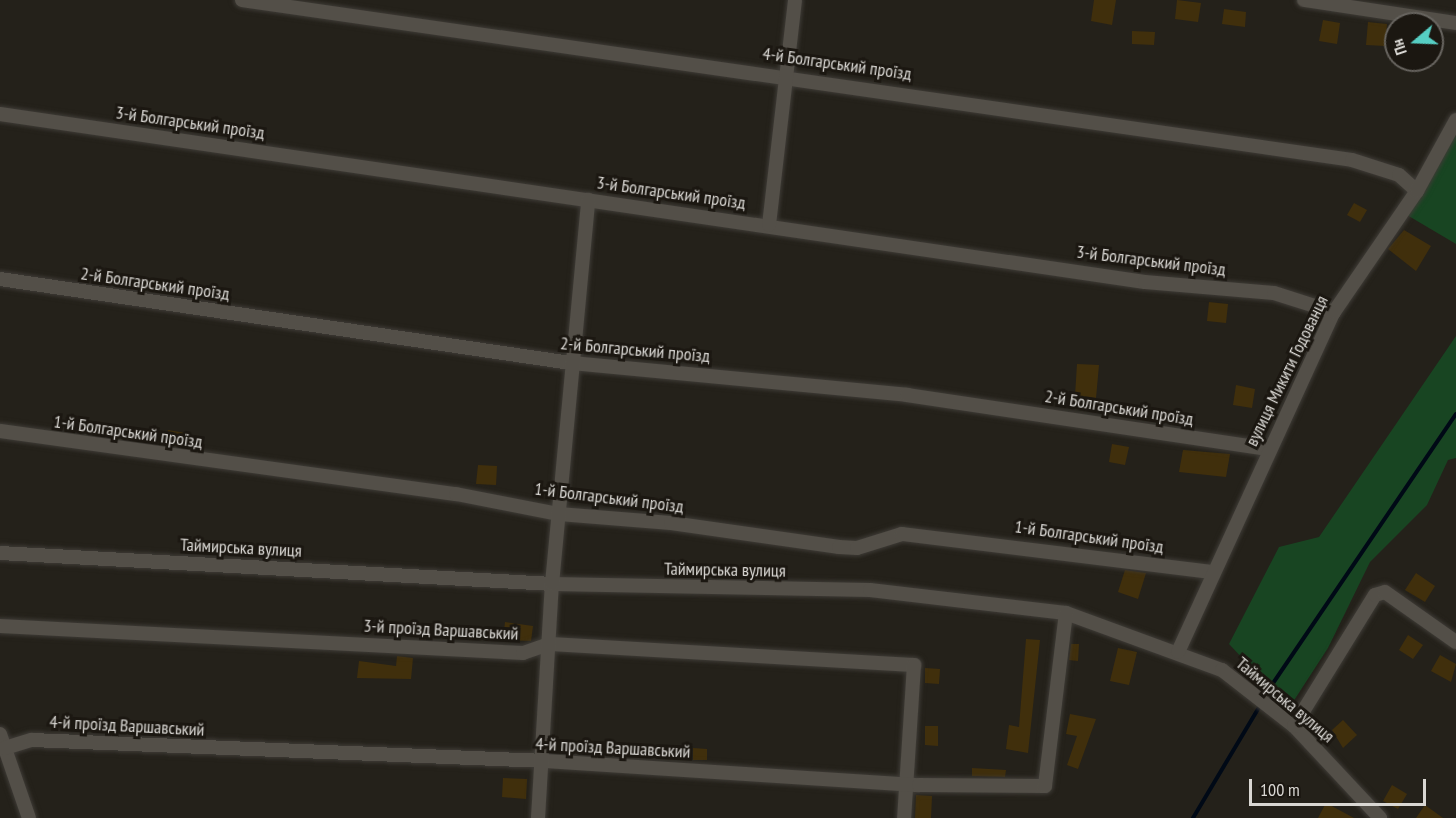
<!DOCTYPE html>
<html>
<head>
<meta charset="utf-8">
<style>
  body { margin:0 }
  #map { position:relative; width:1456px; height:818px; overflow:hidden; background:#24211a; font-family:"PT Sans Narrow",sans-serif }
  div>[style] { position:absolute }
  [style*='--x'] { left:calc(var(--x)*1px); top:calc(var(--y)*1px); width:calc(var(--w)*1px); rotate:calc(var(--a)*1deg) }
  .green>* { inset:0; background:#184522 }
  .stream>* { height:4px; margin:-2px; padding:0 2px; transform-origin:2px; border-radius:2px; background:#000916 }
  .building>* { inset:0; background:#402f0c }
  .roads { filter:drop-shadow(0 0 2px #3e3b36) drop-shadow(0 0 2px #3e3b36) }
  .minor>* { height:14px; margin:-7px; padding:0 7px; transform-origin:7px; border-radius:7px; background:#534f48 }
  span { translate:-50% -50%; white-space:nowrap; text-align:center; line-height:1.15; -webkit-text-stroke:6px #1b1711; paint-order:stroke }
  .street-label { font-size:18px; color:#d9d7d3 }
  .north { position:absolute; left:1384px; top:12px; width:60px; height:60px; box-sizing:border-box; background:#1b1711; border:2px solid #67645f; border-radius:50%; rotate:251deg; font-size:16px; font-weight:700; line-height:24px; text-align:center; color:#d9d7d3 }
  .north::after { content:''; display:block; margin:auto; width:21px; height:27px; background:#56cec3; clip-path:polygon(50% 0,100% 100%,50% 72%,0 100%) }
  .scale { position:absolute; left:1249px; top:779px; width:177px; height:27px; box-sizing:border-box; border:3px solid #d9d7d3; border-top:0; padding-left:8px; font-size:18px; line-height:21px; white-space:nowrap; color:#d9d7d3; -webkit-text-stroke:4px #1b1711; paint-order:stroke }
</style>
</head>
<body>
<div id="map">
  <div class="green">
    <div style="clip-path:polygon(1456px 122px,1456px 244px,1407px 215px)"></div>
    <div style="clip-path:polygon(1456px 336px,1456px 458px,1448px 460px,1427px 505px,1370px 562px,1328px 648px,1289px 708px,1229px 644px,1279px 547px,1319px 537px)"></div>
  </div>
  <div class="stream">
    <div style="--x:1267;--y:692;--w:336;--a:-55.8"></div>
    <div style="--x:1193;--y:818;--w:127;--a:-59.2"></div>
  </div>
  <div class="building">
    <div style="clip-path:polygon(1094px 0,1116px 0,1112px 25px,1091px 21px)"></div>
    <div style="clip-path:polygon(1177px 0,1201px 3px,1198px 22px,1175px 19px)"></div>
    <div style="clip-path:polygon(1224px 9px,1246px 12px,1245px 27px,1222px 24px)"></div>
    <div style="clip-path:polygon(1323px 20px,1340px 23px,1337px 44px,1319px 41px)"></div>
    <div style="clip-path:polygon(1368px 22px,1387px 24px,1385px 46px,1366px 45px)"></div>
    <div style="clip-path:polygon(1132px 31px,1155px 32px,1154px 45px,1132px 44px)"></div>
    <div style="clip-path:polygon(1354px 203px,1367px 210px,1360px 222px,1347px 215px)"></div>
    <div style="clip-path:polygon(1404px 230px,1431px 246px,1416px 271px,1388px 249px)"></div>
    <div style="clip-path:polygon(1209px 302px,1228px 304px,1226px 323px,1207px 321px)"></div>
    <div style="clip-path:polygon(1077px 364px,1099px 365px,1096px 398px,1075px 396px)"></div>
    <div style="clip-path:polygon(1236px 385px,1255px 389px,1252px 408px,1233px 405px)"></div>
    <div style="clip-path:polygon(168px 430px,185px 433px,183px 447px,166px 445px)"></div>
    <div style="clip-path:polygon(1112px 444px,1129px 447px,1125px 465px,1109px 462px)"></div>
    <div style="clip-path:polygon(1183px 450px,1230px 454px,1226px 477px,1179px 472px)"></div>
    <div style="clip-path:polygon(478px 465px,497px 466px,496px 485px,476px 484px)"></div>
    <div style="clip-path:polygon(1125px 570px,1146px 573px,1138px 599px,1118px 592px)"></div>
    <div style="clip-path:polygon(1416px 573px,1435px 586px,1425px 602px,1405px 590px)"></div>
    <div style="clip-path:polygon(505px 622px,533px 626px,531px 641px,503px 640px)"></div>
    <div style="clip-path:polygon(1408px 635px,1423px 645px,1413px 659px,1399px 650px)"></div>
    <div style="clip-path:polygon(1026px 639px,1040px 640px,1028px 753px,1006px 749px,1009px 725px,1019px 727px)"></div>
    <div style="clip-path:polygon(1071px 644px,1079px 644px,1078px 661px,1069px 660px)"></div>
    <div style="clip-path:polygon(1118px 648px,1137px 652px,1129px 685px,1110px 681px)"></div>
    <div style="clip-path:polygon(1440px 655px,1456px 664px,1451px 682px,1431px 671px)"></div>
    <div style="clip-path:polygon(397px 656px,413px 658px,411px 679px,357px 678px,359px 661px,396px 666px)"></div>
    <div style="clip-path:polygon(925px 668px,940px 669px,939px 684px,925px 683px)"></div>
    <div style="clip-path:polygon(1070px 714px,1096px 719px,1078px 769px,1067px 765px,1077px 736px,1066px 734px)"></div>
    <div style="clip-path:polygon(1343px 720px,1357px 735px,1343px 748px,1332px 730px)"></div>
    <div style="clip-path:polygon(925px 726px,938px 726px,938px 746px,925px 745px)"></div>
    <div style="clip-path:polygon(693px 748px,707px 749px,707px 760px,693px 760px)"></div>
    <div style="clip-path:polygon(972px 768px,1006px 770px,1005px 777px,972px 776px)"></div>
    <div style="clip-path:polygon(503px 778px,527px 779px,526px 799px,502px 797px)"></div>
    <div style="clip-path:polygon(1392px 785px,1407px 794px,1398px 809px,1383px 801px)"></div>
    <div style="clip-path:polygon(916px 795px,932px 796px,931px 818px,915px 818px)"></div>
    <div style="clip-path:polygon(1326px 803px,1354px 818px,1318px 818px)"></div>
    <div style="clip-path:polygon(1425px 805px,1443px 818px,1416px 818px)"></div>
  </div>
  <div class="roads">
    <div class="minor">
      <div style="--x:242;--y:0;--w:1121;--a:8.2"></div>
      <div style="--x:1352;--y:160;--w:49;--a:17.7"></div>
      <div style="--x:1399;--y:175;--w:24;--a:42"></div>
      <div style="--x:1304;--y:0;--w:154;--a:8.6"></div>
      <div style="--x:0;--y:114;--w:1157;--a:8.35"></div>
      <div style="--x:1145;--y:282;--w:129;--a:4.9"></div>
      <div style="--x:1274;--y:293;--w:63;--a:17.6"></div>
      <div style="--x:769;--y:225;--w:226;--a:-83.4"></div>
      <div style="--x:0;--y:279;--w:577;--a:8.37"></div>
      <div style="--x:571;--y:363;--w:338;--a:5.4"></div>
      <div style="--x:907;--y:395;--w:365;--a:8.5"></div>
      <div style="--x:0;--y:431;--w:460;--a:7.9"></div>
      <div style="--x:456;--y:494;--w:105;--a:11"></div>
      <div style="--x:559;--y:514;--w:112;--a:4.6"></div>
      <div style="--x:671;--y:523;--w:170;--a:8.1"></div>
      <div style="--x:839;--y:547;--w:18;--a:3"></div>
      <div style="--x:857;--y:548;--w:47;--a:-17.3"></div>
      <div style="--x:902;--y:534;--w:313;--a:7"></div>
      <div style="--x:0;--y:553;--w:553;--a:3.21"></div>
      <div style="--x:552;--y:584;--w:318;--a:1.1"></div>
      <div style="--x:870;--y:590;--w:197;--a:6.7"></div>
      <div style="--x:1066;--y:613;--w:166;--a:20.1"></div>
      <div style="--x:1222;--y:670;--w:91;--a:37.9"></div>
      <div style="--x:1294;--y:726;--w:126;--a:46.9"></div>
      <div style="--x:0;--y:626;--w:524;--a:2.96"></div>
      <div style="--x:523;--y:653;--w:28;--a:-19"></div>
      <div style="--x:549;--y:644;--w:366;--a:3.3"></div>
      <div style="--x:914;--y:665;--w:153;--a:93.7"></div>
      <div style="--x:1178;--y:652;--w:374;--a:-65.4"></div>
      <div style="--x:1334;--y:312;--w:147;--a:-55.6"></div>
      <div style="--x:1417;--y:191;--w:81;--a:-61.2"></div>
      <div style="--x:1294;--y:726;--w:154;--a:-58.3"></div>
      <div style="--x:1375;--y:595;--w:10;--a:-17"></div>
      <div style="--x:1385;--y:592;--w:87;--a:35.2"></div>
      <div style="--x:0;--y:734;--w:89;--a:71"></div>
      <div style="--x:5;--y:748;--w:28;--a:-17"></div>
      <div style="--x:32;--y:740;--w:513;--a:2.34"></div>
      <div style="--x:545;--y:761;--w:375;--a:3.7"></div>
      <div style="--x:919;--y:785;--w:126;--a:0.5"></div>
      <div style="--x:1045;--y:786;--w:174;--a:-83.1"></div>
      <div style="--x:538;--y:818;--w:234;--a:-86.6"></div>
      <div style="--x:552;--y:584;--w:386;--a:-84.6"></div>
    </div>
  </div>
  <div class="street-label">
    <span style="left:837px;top:64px;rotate:8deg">4-й Болгарський проїзд</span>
    <span style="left:190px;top:123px;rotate:8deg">3-й Болгарський проїзд</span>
    <span style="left:671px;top:193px;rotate:8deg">3-й Болгарський проїзд</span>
    <span style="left:1151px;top:261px;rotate:7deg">3-й Болгарський проїзд</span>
    <span style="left:155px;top:284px;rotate:8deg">2-й Болгарський проїзд</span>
    <span style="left:635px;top:350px;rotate:5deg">2-й Болгарський проїзд</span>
    <span style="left:1287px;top:371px;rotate:-64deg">вулиця Микити Годованця</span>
    <span style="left:1119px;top:408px;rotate:9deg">2-й Болгарський проїзд</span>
    <span style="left:128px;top:432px;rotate:8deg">1-й Болгарський проїзд</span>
    <span style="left:609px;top:498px;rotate:7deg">1-й Болгарський проїзд</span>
    <span style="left:1089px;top:537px;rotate:8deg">1-й Болгарський проїзд</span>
    <span style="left:241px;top:548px;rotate:3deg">Таймирська вулиця</span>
    <span style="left:725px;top:570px;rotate:1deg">Таймирська вулиця</span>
    <span style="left:441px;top:630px;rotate:3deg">3-й проїзд Варшавський</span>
    <span style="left:1285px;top:700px;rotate:40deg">Таймирська вулиця</span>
    <span style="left:127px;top:726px;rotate:3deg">4-й проїзд Варшавський</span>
    <span style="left:613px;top:748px;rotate:3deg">4-й проїзд Варшавський</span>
  </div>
  <div class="north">Пн</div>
  <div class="scale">100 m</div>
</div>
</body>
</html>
